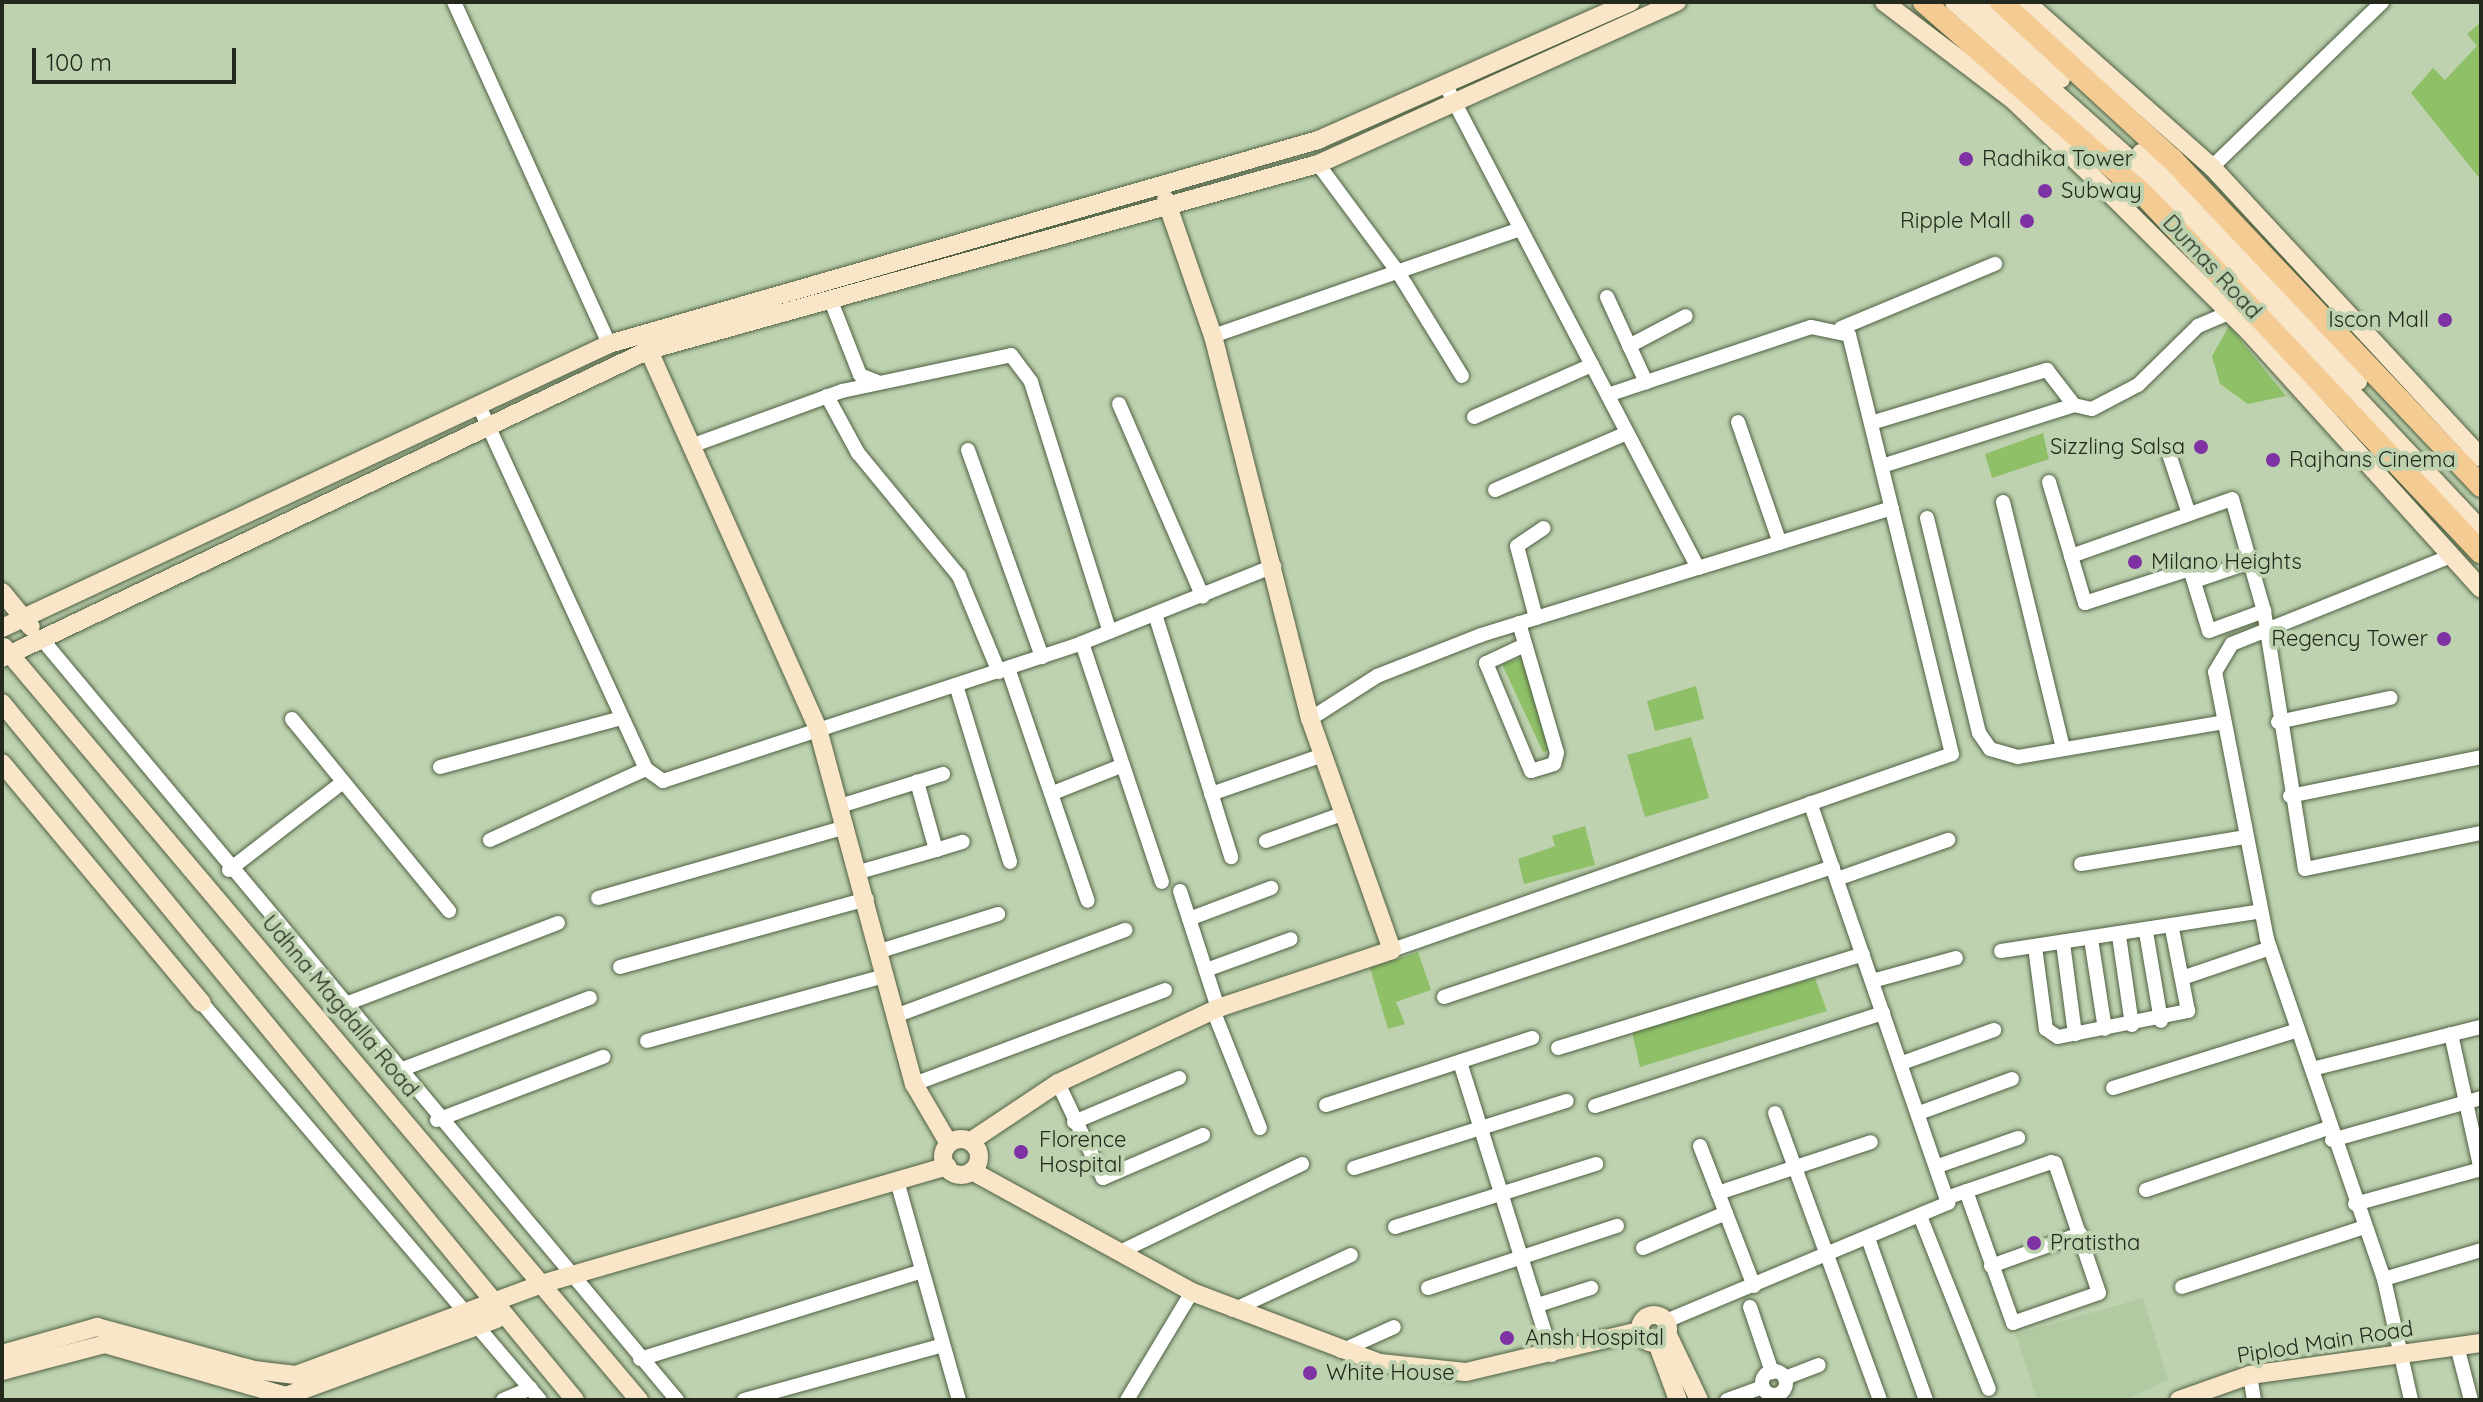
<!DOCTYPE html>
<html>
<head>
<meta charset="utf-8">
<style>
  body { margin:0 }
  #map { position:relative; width:2483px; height:1402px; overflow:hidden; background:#bed2b0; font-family:Quicksand,sans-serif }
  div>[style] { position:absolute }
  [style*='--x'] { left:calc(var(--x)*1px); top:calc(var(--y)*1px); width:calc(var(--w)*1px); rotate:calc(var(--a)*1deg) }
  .built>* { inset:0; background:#b2caa1 }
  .green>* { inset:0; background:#8fc068 }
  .roads { filter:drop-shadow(0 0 2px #4f6042) drop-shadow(0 0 2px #4f6042) }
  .street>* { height:14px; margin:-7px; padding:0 7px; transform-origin:7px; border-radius:7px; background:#fff }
  .street>.ring { margin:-7px; padding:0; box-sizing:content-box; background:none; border:14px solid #fff; border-radius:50% }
  .secondary>* { height:18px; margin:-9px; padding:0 9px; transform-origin:9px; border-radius:9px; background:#f9e5c8 }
  .secondary>.ring { margin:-9px; padding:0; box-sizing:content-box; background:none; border:18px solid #f9e5c8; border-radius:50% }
  .primary>* { height:22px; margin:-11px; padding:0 11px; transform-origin:11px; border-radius:11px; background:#f4cb92 }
  .dots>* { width:22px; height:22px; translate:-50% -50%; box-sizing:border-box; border:4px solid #bed2b0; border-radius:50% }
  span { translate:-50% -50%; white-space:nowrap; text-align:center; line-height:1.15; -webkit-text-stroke:8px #bed2b0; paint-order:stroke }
  .poi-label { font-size:22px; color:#232a1d }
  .left { translate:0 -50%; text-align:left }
  .right { translate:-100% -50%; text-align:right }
  .street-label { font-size:22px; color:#232a1d }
  .frame { position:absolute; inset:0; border:4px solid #232a1d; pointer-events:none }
  .scale { position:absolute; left:32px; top:48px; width:204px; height:36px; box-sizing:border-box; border:4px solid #232a1d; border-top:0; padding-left:10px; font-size:24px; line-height:28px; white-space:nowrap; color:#232a1d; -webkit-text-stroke:6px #bed2b0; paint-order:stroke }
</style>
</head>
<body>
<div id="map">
  <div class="built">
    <div style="clip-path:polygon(2143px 1298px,2168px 1380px,2125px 1400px,2037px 1400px,2016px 1334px)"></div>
  </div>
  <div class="green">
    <div style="clip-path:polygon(2481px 22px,2481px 180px,2411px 93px,2433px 68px,2445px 80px,2477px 46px,2467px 34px)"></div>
    <div style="clip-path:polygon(2229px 326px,2286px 396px,2248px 404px,2220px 384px,2212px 356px)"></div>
    <div style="clip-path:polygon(2043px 433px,2049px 459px,1992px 478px,1985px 454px)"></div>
    <div style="clip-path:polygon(1524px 657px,1560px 748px,1543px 752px,1502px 664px)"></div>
    <div style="clip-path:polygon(1696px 686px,1704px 719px,1655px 731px,1647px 701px)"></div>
    <div style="clip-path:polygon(1691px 737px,1709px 798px,1645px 817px,1627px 755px)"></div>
    <div style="clip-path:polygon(1585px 826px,1595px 865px,1524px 884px,1518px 859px,1555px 846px,1552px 836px)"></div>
    <div style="clip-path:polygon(1418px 952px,1431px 990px,1396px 1002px,1405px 1024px,1388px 1029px,1370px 968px)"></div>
    <div style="clip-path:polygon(1815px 978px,1827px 1011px,1640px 1067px,1632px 1032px)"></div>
  </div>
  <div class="roads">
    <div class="street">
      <div style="--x:454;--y:2;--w:375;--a:65.6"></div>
      <div style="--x:1446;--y:86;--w:544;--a:62.4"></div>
      <div style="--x:1698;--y:568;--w:203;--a:-17.2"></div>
      <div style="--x:1318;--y:164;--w:134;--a:53.5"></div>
      <div style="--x:1398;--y:272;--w:122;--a:58.4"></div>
      <div style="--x:2212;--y:167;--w:237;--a:-44.1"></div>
      <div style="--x:1607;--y:297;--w:94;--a:65.4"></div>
      <div style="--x:831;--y:301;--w:79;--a:68.6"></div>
      <div style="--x:860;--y:375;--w:18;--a:22"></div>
      <div style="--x:1841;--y:328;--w:167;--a:-22.6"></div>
      <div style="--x:1213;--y:336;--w:322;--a:-19.2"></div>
      <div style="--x:1629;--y:346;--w:64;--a:-27.8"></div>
      <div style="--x:827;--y:396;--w:65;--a:61.5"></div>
      <div style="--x:858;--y:453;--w:159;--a:50.6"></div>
      <div style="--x:959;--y:576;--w:104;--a:67.4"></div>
      <div style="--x:1119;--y:404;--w:210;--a:66.5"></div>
      <div style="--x:479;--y:406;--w:400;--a:65.3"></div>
      <div style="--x:646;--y:769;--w:21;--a:35"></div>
      <div style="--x:663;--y:781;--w:441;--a:-18.2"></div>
      <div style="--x:1082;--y:643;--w:207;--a:-21.9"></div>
      <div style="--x:1474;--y:417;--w:129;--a:-23.8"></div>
      <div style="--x:1738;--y:422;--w:128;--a:70.9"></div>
      <div style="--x:1871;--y:423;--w:184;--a:-16.8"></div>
      <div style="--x:2047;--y:370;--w:44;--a:52.4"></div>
      <div style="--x:2074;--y:405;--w:18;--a:13"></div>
      <div style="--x:2092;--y:409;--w:52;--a:-27.6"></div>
      <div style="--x:2138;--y:385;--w:84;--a:-44.5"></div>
      <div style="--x:2198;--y:326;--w:30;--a:-23"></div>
      <div style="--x:691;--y:446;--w:161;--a:-20"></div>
      <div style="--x:842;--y:391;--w:173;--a:-12"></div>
      <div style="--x:1011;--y:355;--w:34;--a:53"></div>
      <div style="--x:1031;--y:382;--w:262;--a:72.5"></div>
      <div style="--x:968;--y:450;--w:220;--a:70.3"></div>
      <div style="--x:2169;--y:454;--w:63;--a:71.6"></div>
      <div style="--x:1882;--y:466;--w:201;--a:-17.6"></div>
      <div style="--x:2049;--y:482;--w:77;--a:73.4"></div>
      <div style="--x:2071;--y:556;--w:49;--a:73.4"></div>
      <div style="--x:2085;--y:603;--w:110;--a:-17.9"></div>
      <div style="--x:2190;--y:569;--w:65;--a:73"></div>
      <div style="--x:2209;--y:631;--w:59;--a:-20"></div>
      <div style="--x:2264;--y:611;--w:116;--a:-105.9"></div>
      <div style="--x:2232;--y:499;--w:171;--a:160.5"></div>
      <div style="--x:1495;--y:490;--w:144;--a:-23.4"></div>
      <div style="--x:2003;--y:502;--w:254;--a:76.3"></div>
      <div style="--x:1927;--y:518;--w:221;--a:76.4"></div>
      <div style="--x:1979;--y:733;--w:19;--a:55"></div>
      <div style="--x:1990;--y:749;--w:29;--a:16"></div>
      <div style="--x:2018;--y:757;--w:205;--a:-9.6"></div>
      <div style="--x:2194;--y:581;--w:59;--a:-18.7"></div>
      <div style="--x:2264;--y:611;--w:261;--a:81"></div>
      <div style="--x:2305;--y:869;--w:180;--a:-11.6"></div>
      <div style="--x:1155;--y:614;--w:255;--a:72.6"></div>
      <div style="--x:1536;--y:618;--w:74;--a:-104.8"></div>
      <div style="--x:1517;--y:546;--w:32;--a:-34"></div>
      <div style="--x:1519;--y:623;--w:135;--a:73.7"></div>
      <div style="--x:1557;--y:753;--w:11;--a:105"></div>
      <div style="--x:1554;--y:764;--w:24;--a:163"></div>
      <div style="--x:1531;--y:771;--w:117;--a:-112.6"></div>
      <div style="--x:1486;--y:663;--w:43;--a:-24.8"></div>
      <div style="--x:41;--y:638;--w:993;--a:50.15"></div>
      <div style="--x:1082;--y:643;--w:252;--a:71.5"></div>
      <div style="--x:1008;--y:668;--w:246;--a:71.1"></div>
      <div style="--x:956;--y:685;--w:185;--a:73"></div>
      <div style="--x:292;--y:719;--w:248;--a:50.7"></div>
      <div style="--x:1310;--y:719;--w:80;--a:-32.7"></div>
      <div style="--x:1377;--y:676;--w:112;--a:-21.5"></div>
      <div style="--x:1481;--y:635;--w:227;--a:-17.2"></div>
      <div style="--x:2278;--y:722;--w:115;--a:-12.1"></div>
      <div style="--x:440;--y:767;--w:188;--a:-15.1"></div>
      <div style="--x:1053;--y:793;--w:75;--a:-21.8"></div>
      <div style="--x:1211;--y:794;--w:119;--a:-19.2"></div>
      <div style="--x:2290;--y:796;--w:195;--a:-11.5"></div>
      <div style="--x:840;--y:806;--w:108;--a:-17.3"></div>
      <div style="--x:490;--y:840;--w:171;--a:-24.5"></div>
      <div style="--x:1266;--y:841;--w:84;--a:-19.5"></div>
      <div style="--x:936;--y:850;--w:28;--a:-17"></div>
      <div style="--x:2081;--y:864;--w:166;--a:-9.3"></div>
      <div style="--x:229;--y:870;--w:144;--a:-37.7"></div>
      <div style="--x:859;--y:872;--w:80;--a:-15.9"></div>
      <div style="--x:936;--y:850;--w:71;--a:-105.6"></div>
      <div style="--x:1837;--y:879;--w:118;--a:-19.4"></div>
      <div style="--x:1180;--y:891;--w:123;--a:72"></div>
      <div style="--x:598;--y:898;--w:258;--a:-16"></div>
      <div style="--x:1189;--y:919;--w:88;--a:-20.7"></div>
      <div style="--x:2146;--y:932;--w:90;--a:80.4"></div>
      <div style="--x:2119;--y:936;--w:90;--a:81.7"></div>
      <div style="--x:2091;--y:939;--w:91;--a:81.2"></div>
      <div style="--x:2063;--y:943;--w:92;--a:82.5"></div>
      <div style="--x:2035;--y:947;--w:83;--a:82.4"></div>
      <div style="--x:2046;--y:1029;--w:14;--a:34"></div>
      <div style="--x:2058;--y:1037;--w:133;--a:-11.3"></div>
      <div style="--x:2188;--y:1011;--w:84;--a:-101"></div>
      <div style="--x:1392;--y:950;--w:593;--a:-19.29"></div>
      <div style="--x:1952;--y:754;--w:431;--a:-103.8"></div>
      <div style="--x:1849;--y:335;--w:39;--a:-168"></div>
      <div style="--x:1811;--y:327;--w:214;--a:161.5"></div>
      <div style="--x:2001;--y:951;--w:263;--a:-8.7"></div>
      <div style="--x:877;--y:952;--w:127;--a:-17.4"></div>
      <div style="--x:620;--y:967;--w:256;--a:-15.4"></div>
      <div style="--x:1206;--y:970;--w:90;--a:-20"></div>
      <div style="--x:2182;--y:978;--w:93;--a:-18.8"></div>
      <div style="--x:1872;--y:981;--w:87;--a:-15.3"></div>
      <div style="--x:1444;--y:997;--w:410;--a:-18.5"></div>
      <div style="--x:202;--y:1003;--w:521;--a:49.59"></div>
      <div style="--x:343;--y:1005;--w:230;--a:-20.9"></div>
      <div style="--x:1213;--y:1010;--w:127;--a:68.3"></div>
      <div style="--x:895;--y:1016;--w:246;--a:-20.5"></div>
      <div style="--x:2451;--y:1034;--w:140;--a:77.6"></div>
      <div style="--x:647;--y:1041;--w:246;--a:-15.3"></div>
      <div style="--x:1558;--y:1048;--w:319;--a:-17.1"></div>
      <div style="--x:1460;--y:1062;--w:307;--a:72.6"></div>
      <div style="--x:1902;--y:1063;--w:98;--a:-19.7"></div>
      <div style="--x:2312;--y:1069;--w:174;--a:-14"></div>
      <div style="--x:400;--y:1070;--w:203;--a:-20.8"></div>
      <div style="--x:1058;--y:1083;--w:105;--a:64.7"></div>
      <div style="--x:1103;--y:1178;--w:109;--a:-23.3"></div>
      <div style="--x:914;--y:1084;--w:268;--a:-20.5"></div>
      <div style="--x:2113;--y:1088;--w:194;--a:-17.4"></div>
      <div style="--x:1326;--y:1105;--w:217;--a:-18"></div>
      <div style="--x:1595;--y:1106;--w:303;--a:-17.9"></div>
      <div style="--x:1775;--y:1113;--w:306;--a:69.9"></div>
      <div style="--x:1919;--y:1113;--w:99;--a:-20.1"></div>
      <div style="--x:437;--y:1120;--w:178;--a:-20.8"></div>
      <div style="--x:1074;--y:1122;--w:114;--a:-22.7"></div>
      <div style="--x:2332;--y:1140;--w:155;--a:-15.7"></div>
      <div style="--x:1700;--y:1146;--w:150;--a:68.9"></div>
      <div style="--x:1938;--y:1166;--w:85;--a:-19.3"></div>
      <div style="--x:1354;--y:1168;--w:223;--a:-17.5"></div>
      <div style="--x:897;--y:1181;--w:228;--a:74.2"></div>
      <div style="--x:2146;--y:1190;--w:192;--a:-18.8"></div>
      <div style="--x:1718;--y:1193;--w:161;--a:-18.4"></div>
      <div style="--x:1949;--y:1197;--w:108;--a:-18.9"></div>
      <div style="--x:2051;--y:1162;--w:4;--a:14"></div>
      <div style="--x:2055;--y:1163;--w:137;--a:71.3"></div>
      <div style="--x:2099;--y:1293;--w:91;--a:160.8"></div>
      <div style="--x:2013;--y:1323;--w:140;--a:-109.6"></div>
      <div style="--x:2355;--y:1204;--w:131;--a:-15.5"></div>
      <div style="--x:1920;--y:1216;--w:186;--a:68.3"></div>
      <div style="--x:1395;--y:1227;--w:211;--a:-17.4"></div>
      <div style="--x:1869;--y:1241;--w:169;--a:70.3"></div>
      <div style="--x:1643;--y:1248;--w:90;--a:-22.9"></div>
      <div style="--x:1122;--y:1251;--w:200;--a:-25.8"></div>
      <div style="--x:1991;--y:1266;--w:95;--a:-19.8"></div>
      <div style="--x:2384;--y:1279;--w:101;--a:-16.6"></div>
      <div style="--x:2182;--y:1287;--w:192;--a:-18.2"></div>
      <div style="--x:1428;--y:1288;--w:199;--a:-18.2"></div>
      <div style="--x:1538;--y:1305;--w:56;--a:-17.8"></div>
      <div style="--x:1750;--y:1307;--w:69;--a:71.3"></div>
      <div style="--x:1233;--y:1310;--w:130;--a:-25"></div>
      <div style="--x:1666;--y:1321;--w:306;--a:-22.7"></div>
      <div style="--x:1948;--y:1203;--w:423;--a:-109"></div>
      <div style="--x:2457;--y:1346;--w:56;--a:75.5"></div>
      <div style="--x:1341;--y:1351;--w:58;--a:-24.4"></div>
      <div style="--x:640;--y:1359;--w:295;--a:-17.3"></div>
      <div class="ring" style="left:1762px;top:1371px;width:10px;height:10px"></div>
      <div style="--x:2250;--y:1375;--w:25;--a:81"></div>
      <div style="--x:1785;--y:1378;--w:36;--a:-21"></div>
      <div style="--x:503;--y:1400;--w:30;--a:-23"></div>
      <div style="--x:744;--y:1400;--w:206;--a:-15.4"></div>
      <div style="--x:1127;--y:1400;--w:126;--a:-59"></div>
      <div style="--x:1727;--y:1400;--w:38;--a:-20"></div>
      <div style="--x:2411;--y:1400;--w:124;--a:-102.6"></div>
      <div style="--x:2384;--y:1279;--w:360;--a:-109"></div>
      <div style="--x:2267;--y:939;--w:272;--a:-101"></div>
      <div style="--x:2215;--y:672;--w:33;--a:-59"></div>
      <div style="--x:2232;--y:644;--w:233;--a:-21.9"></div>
    </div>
    <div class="secondary">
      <div style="--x:1884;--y:2;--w:161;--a:37.2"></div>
      <div style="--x:2012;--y:99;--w:100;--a:43.8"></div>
      <div style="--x:2084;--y:168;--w:233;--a:44.8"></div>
      <div style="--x:2249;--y:332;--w:346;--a:47.9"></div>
      <div style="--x:1954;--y:2;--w:255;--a:41.8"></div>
      <div style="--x:2144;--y:172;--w:491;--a:46.7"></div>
      <div style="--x:1977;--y:2;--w:114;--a:42.5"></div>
      <div style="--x:2026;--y:2;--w:249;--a:41.6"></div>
      <div style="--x:2212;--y:167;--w:396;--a:47.2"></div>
      <div style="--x:2141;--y:153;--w:315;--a:46.4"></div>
      <div style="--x:645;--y:342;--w:424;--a:65.9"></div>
      <div style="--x:818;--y:729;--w:368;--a:74.9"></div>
      <div style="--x:914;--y:1084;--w:69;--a:59.7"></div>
      <div style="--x:2;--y:592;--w:45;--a:50.4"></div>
      <div style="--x:2;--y:628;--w:670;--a:-25.07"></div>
      <div style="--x:609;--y:344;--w:738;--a:-16.05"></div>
      <div style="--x:1318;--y:140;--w:342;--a:-23.8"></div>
      <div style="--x:4;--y:647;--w:985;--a:49.86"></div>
      <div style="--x:2;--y:658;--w:717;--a:-25.46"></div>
      <div style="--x:649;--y:350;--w:694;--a:-15.54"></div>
      <div style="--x:1318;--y:164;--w:394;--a:-24.3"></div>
      <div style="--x:2;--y:703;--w:902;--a:50.58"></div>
      <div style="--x:2;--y:763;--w:312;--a:50.2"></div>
      <div class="ring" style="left:943px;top:1139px;width:18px;height:18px"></div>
      <div style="--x:971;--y:1141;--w:105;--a:-33.7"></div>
      <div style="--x:1058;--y:1083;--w:177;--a:-25.1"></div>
      <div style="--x:1218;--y:1008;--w:183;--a:-18.4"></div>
      <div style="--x:1392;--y:950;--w:245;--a:-109.5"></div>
      <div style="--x:1310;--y:719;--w:395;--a:-104.2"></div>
      <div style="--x:1213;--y:336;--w:144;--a:-109.1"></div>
      <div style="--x:972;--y:1171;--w:251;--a:28.8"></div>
      <div style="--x:1192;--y:1292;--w:201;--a:20.7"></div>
      <div style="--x:1380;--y:1363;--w:86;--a:6"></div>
      <div style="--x:1466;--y:1372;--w:179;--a:-13.3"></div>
      <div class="ring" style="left:1640px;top:1315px;width:10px;height:10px"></div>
      <div style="--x:1668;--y:1335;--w:72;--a:64.5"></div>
      <div style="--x:1657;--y:1343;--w:61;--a:69.8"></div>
      <div style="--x:2;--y:1354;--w:99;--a:-15.9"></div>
      <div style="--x:97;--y:1327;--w:163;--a:15.3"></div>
      <div style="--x:254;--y:1370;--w:42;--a:6.8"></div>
      <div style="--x:296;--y:1375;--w:265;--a:-20.3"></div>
      <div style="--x:545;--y:1283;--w:419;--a:-16.2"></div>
      <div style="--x:2;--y:1371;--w:106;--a:-14.7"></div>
      <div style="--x:105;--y:1344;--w:188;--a:16"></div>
      <div style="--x:286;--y:1396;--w:224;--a:-20.1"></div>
      <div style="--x:2179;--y:1400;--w:75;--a:-19.4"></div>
      <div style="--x:2250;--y:1375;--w:233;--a:-7.9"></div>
    </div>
    <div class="primary">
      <div style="--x:1924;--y:2;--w:295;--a:41.3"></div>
      <div style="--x:2146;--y:197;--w:488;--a:46.7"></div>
      <div style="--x:2001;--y:2;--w:232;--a:42.6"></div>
      <div style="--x:2172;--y:159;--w:450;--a:46.6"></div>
    </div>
  </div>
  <div class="dots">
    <div style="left:1966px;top:159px;background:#7e32a3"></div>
    <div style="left:2045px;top:191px;background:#7e32a3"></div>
    <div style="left:2027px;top:221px;background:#7e32a3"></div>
    <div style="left:2445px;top:320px;background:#7e32a3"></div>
    <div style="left:2201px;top:447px;background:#7e32a3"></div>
    <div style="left:2273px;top:460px;background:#7e32a3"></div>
    <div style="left:2135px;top:562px;background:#7e32a3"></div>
    <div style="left:2444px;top:639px;background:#7e32a3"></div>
    <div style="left:1021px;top:1152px;background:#7e32a3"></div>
    <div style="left:2034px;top:1243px;background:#7e32a3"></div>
    <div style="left:1507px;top:1338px;background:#7e32a3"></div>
    <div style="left:1310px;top:1373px;background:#7e32a3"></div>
  </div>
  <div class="poi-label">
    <span class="left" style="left:1982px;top:159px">Radhika Tower</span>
    <span class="left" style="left:2061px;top:191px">Subway</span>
    <span class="right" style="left:2011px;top:221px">Ripple Mall</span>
    <span class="right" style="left:2429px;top:320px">Iscon Mall</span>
    <span class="right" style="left:2185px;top:447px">Sizzling Salsa</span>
    <span class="left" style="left:2289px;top:460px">Rajhans Cinema</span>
    <span class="left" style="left:2151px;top:562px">Milano Heights</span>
    <span class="right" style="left:2428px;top:639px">Regency Tower</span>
    <span class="left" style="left:1039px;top:1152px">Florence<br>Hospital</span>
    <span class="left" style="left:2050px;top:1243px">Pratistha</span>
    <span class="left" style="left:1525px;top:1338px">Ansh Hospital</span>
    <span class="left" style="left:1326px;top:1373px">White House</span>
  </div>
  <div class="street-label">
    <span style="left:2212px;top:267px;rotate:47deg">Dumas Road</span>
    <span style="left:340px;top:1006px;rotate:50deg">Udhna Magdalla Road</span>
    <span style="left:2325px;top:1342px;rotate:-9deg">Piplod Main Road</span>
  </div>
  <div class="frame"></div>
  <div class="scale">100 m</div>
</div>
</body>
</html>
